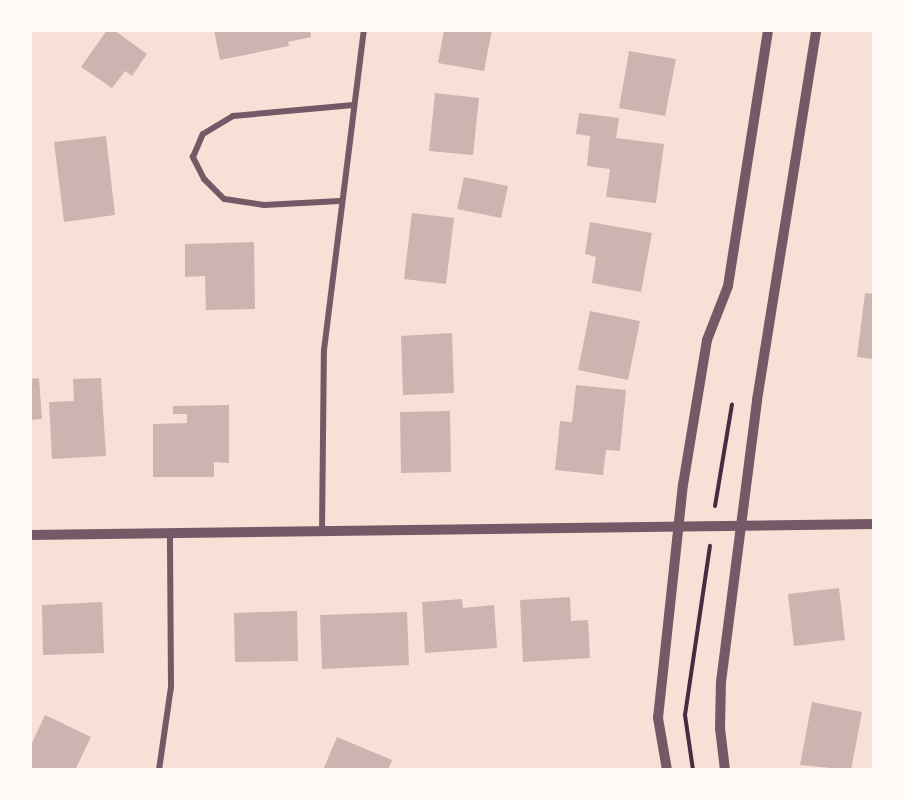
<!DOCTYPE html>
<html>
<head>
<meta charset="utf-8">
<style>
  body { margin:0 }
  #map { position:relative; width:904px; height:800px; overflow:hidden; background:#f7e1d7; font-family:Cabin,sans-serif }
  div>[style] { position:absolute }
  [style*='--x'] { left:calc(var(--x)*1px); top:calc(var(--y)*1px); width:calc(var(--w)*1px); rotate:calc(var(--a)*1deg) }
  .building>* { inset:0; background:#ccb4b1 }
  .path>* { height:4px; margin:-2px; padding:0 2px; transform-origin:2px; border-radius:2px; background:#4a2c40 }
  .minor>* { height:6px; margin:-3px; padding:0 3px; transform-origin:3px; border-radius:3px; background:#755966 }
  .tertiary>* { height:10px; margin:-5px; padding:0 5px; transform-origin:5px; border-radius:5px; background:#755966 }
  span { translate:-50% -50%; white-space:nowrap; text-align:center; line-height:1.15; -webkit-text-stroke:6px #fffaf5; paint-order:stroke }
  .frame { position:absolute; inset:0; border:32px solid #fffaf5; pointer-events:none }
</style>
</head>
<body>
<div id="map">
  <div class="building">
    <div style="clip-path:polygon(107px 30px,114px 30px,147px 54px,132px 76px,125px 71px,112px 88px,81px 67px)"></div>
    <div style="clip-path:polygon(214px 30px,310px 30px,311px 37px,288px 42px,289px 46px,220px 60px)"></div>
    <div style="clip-path:polygon(444px 30px,492px 30px,484px 71px,438px 63px)"></div>
    <div style="clip-path:polygon(629px 51px,676px 59px,665px 116px,619px 108px)"></div>
    <div style="clip-path:polygon(435px 93px,479px 98px,473px 155px,429px 151px)"></div>
    <div style="clip-path:polygon(579px 113px,619px 118px,616px 138px,664px 144px,656px 203px,606px 197px,610px 169px,587px 166px,590px 136px,576px 134px)"></div>
    <div style="clip-path:polygon(106px 136px,115px 215px,64px 222px,54px 142px)"></div>
    <div style="clip-path:polygon(464px 177px,508px 186px,501px 218px,457px 209px)"></div>
    <div style="clip-path:polygon(412px 213px,454px 218px,446px 284px,404px 279px)"></div>
    <div style="clip-path:polygon(590px 222px,652px 233px,641px 292px,592px 283px,596px 257px,585px 254px)"></div>
    <div style="clip-path:polygon(254px 242px,255px 309px,206px 310px,205px 276px,185px 277px,185px 244px)"></div>
    <div style="clip-path:polygon(865px 293px,874px 294px,874px 359px,857px 357px)"></div>
    <div style="clip-path:polygon(590px 311px,640px 321px,628px 380px,578px 370px)"></div>
    <div style="clip-path:polygon(452px 333px,454px 393px,403px 395px,401px 336px)"></div>
    <div style="clip-path:polygon(39px 378px,42px 419px,30px 420px,30px 379px)"></div>
    <div style="clip-path:polygon(101px 378px,106px 456px,52px 459px,49px 402px,74px 401px,73px 379px)"></div>
    <div style="clip-path:polygon(576px 385px,626px 390px,620px 451px,606px 450px,603px 475px,555px 470px,560px 421px,572px 422px)"></div>
    <div style="clip-path:polygon(229px 405px,229px 463px,214px 462px,214px 477px,153px 477px,153px 424px,187px 423px,187px 414px,173px 414px,173px 406px)"></div>
    <div style="clip-path:polygon(450px 411px,451px 472px,401px 473px,400px 412px)"></div>
    <div style="clip-path:polygon(839px 588px,845px 640px,794px 646px,788px 594px)"></div>
    <div style="clip-path:polygon(570px 597px,571px 621px,588px 620px,590px 658px,523px 662px,520px 600px)"></div>
    <div style="clip-path:polygon(462px 599px,463px 608px,494px 605px,497px 648px,425px 653px,422px 602px)"></div>
    <div style="clip-path:polygon(102px 602px,104px 653px,43px 655px,42px 605px)"></div>
    <div style="clip-path:polygon(297px 611px,298px 661px,235px 662px,234px 613px)"></div>
    <div style="clip-path:polygon(407px 612px,409px 665px,322px 669px,320px 615px)"></div>
    <div style="clip-path:polygon(812px 702px,862px 712px,851px 770px,800px 765px)"></div>
    <div style="clip-path:polygon(45px 715px,91px 737px,75px 770px,30px 770px,30px 747px)"></div>
    <div style="clip-path:polygon(337px 737px,392px 760px,388px 770px,323px 770px)"></div>
  </div>
  <div class="path">
    <div style="--x:715;--y:506;--w:103;--a:-80.5"></div>
    <div style="--x:693;--y:770;--w:56;--a:-98.3"></div>
    <div style="--x:685;--y:715;--w:171;--a:-81.6"></div>
  </div>
  <div class="minor">
    <div style="--x:340;--y:201;--w:76;--a:177"></div>
    <div style="--x:264;--y:205;--w:40;--a:-171.5"></div>
    <div style="--x:224;--y:199;--w:28;--a:-135"></div>
    <div style="--x:204;--y:179;--w:25;--a:-117"></div>
    <div style="--x:193;--y:157;--w:25;--a:-67"></div>
    <div style="--x:203;--y:134;--w:35;--a:-31"></div>
    <div style="--x:233;--y:116;--w:121;--a:-5.2"></div>
    <div style="--x:322;--y:532;--w:182;--a:-89.4"></div>
    <div style="--x:324;--y:350;--w:322;--a:-82.9"></div>
    <div style="--x:159;--y:770;--w:84;--a:-81.8"></div>
    <div style="--x:171;--y:687;--w:152;--a:-90.4"></div>
  </div>
  <div class="tertiary">
    <div style="--x:30;--y:535;--w:844;--a:-0.75"></div>
    <div style="--x:667;--y:770;--w:53;--a:-99.8"></div>
    <div style="--x:658;--y:718;--w:234;--a:-83.9"></div>
    <div style="--x:683;--y:485;--w:147;--a:-80.6"></div>
    <div style="--x:707;--y:340;--w:58;--a:-68.7"></div>
    <div style="--x:728;--y:286;--w:259;--a:-81.1"></div>
    <div style="--x:725;--y:770;--w:42;--a:-96.8"></div>
    <div style="--x:720;--y:728;--w:46;--a:-88.8"></div>
    <div style="--x:721;--y:682;--w:284;--a:-82.7"></div>
    <div style="--x:757;--y:400;--w:375;--a:-80.9"></div>
  </div>
  <div class="frame"></div>
</div>
</body>
</html>
